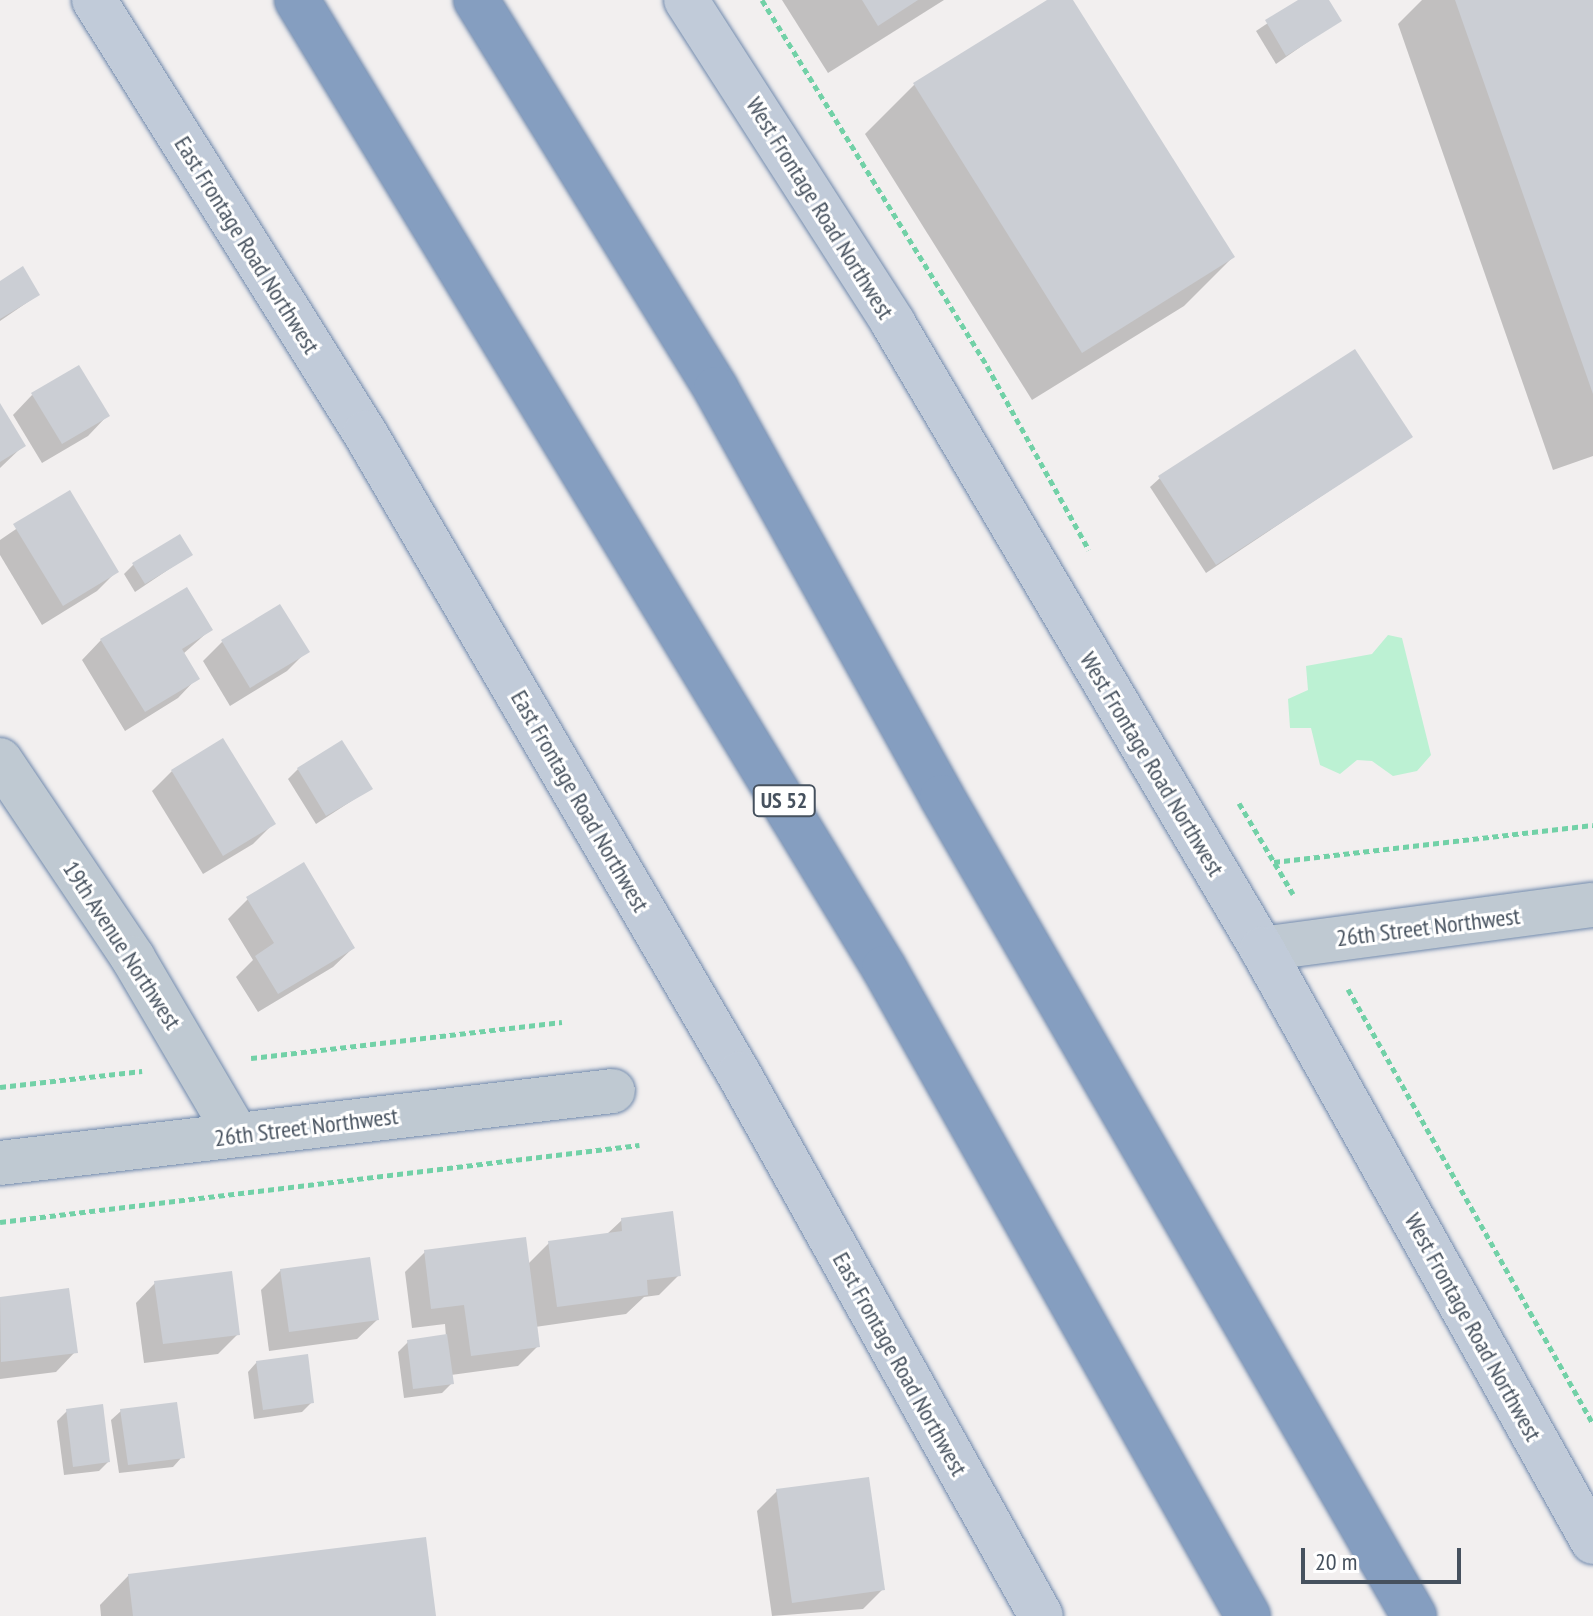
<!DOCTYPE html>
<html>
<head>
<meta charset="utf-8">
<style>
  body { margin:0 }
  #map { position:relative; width:1593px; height:1616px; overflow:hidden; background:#f2efef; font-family:"PT Sans Narrow",sans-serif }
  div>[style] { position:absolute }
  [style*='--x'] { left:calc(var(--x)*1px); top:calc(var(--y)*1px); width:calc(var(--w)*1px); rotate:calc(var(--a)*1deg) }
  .green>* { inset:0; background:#bcf1d3 }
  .shadow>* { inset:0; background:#0003 }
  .building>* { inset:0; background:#cbced4 }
  .path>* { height:5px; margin-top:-2.5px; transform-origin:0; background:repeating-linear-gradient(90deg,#72d1a7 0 6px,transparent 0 10px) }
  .roads { filter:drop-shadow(0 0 2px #7089ac) drop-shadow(0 0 2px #7089ac) }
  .street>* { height:44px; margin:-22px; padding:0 22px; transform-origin:22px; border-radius:22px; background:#bfc9d2 }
  .secondary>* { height:44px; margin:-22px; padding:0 22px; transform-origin:22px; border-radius:22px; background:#c1cbd9 }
  .highway>* { height:44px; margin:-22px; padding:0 22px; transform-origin:22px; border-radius:22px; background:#859ec0 }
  span { translate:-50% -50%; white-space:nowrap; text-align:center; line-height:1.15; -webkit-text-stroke:6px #fff; paint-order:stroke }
  .shield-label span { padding:2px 6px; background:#fff; border:2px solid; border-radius:6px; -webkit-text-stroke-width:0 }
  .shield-label { font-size:22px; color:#46515e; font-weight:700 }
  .street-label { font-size:24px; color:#46515e }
  .scale { position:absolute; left:1301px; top:1548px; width:160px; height:36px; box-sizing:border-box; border:4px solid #46515e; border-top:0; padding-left:10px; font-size:24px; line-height:28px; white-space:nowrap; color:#46515e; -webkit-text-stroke:6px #fff; paint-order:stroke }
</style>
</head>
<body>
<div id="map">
  <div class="green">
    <div style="clip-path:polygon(1388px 635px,1402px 638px,1431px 755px,1417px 771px,1393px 776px,1372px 761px,1357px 760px,1340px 774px,1320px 765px,1311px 728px,1290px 728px,1288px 699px,1308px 690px,1306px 666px,1372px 654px)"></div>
  </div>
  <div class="shadow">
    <div style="clip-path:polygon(782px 0,944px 0,828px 73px)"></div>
    <div style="clip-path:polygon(1050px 0,1071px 0,1233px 257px,1184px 306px,1032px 400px,865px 134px,914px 85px)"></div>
    <div style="clip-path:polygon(1302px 0,1326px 0,1339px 20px,1276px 64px,1256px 31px)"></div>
    <div style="clip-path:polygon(1422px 0,1593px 0,1593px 456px,1553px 470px,1398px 24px)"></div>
    <div style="clip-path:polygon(0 283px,38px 295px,0 321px)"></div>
    <div style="clip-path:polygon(32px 395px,107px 416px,88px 436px,42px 463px,13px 415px)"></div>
    <div style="clip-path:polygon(0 406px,23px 446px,0 468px)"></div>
    <div style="clip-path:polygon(1410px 437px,1206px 573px,1150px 487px,1160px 478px)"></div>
    <div style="clip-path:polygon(69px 493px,117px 571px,97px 591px,42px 625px,0 555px,0 540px)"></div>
    <div style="clip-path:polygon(190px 555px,135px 592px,124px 574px,134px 564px)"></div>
    <div style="clip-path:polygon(210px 630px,183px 654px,197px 678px,178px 698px,125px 731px,82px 660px,101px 640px)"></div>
    <div style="clip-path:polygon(222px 642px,307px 651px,287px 671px,230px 706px,203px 661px)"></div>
    <div style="clip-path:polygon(298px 769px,370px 789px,316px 824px,288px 779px)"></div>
    <div style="clip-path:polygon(172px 771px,273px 824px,253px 844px,203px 874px,152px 791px)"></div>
    <div style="clip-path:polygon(248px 899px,353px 948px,333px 967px,258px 1012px,236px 977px,253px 960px,228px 919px)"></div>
    <div style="clip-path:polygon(622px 1220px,679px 1275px,659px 1295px,644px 1297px,626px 1314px,535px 1327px,538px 1346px,518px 1366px,451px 1375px,452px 1383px,442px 1393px,404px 1398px,398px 1352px,408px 1342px,446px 1337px,445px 1324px,412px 1328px,405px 1272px,425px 1252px,527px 1265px,549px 1243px,606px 1235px)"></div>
    <div style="clip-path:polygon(281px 1270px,377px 1320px,357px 1339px,269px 1351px,261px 1290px)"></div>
    <div style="clip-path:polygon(155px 1283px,238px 1334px,218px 1354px,144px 1363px,136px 1303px)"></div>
    <div style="clip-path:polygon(67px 1290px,75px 1352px,56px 1372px,0 1379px,0 1299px)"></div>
    <div style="clip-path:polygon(257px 1362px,312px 1402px,302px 1412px,254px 1419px,248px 1372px)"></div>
    <div style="clip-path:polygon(67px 1411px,108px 1462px,99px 1471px,64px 1475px,57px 1421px)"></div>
    <div style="clip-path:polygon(121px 1411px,182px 1457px,173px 1467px,119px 1473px,111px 1420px)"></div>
    <div style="clip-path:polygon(777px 1491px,883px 1589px,863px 1609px,772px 1616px,757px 1511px)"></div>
    <div style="clip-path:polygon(129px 1575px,434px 1616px,101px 1616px,100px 1605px)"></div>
  </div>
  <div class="building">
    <div style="clip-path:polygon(862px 0,918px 0,878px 26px)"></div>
    <div style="clip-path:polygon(1047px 0,1073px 0,1235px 257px,1082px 353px,913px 83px)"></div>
    <div style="clip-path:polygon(1298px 0,1329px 0,1342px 21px,1286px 56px,1265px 20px)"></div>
    <div style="clip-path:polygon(1455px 0,1593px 0,1593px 394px)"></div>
    <div style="clip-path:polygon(23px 266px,40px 295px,0 319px,0 281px)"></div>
    <div style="clip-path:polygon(1355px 349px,1413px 437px,1216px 565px,1158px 476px)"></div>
    <div style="clip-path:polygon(79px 365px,110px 416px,62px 444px,31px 393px)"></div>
    <div style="clip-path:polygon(0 403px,26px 446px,0 462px)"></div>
    <div style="clip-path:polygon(70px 490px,119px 572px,63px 606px,13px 524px)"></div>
    <div style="clip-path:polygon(180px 534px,193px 555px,145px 584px,132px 563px)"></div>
    <div style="clip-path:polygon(187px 587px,213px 630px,182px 649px,200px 679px,145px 712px,100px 639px)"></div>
    <div style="clip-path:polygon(280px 604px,310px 652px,250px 688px,221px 640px)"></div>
    <div style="clip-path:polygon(223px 738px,276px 824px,223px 856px,171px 770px)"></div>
    <div style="clip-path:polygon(342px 740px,373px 789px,326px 816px,297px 768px)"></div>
    <div style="clip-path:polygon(304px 862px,355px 948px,278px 994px,255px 956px,274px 943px,246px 897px)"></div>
    <div style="clip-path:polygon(673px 1211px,681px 1276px,647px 1280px,648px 1295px,557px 1307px,548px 1241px,622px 1231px,621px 1218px)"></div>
    <div style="clip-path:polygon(526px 1237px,540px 1347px,471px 1356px,464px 1305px,431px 1309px,424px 1250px)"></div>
    <div style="clip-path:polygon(370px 1257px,379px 1320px,289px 1332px,280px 1269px)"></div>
    <div style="clip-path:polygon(232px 1271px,240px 1335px,163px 1344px,154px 1281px)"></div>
    <div style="clip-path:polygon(69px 1288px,78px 1353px,1px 1362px,0 1297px)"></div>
    <div style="clip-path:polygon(447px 1334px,454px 1384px,413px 1389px,407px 1340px)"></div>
    <div style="clip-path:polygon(308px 1354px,314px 1403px,263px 1410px,256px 1361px)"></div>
    <div style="clip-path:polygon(177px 1402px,185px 1458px,128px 1465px,120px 1409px)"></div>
    <div style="clip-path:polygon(103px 1404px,110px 1462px,73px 1467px,66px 1409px)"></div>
    <div style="clip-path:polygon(869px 1477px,885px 1590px,792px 1603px,776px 1489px)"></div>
    <div style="clip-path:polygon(426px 1537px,436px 1616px,133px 1616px,128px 1574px)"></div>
  </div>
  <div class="path">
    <div style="--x:762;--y:0;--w:430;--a:58.4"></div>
    <div style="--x:987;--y:366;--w:210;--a:61"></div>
    <div style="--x:1239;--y:803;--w:106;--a:59.3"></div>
    <div style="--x:1274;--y:862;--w:321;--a:-6.6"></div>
    <div style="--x:1348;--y:989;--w:499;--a:60.6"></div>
    <div style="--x:251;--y:1058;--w:313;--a:-6.6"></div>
    <div style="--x:0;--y:1087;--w:143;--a:-6.4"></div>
    <div style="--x:0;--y:1222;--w:644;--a:-6.87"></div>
  </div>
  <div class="roads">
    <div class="street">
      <div style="--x:0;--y:760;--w:239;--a:56.1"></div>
      <div style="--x:133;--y:958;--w:205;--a:59.6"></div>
      <div style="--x:1262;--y:949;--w:334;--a:-7.6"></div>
      <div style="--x:0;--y:1163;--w:617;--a:-6.7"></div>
    </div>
    <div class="secondary">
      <div style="--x:94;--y:0;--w:511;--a:57.96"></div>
      <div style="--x:365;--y:433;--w:742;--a:59.74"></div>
      <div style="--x:739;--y:1074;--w:620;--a:60.87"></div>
      <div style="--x:686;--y:0;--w:384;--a:57.3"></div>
      <div style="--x:893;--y:323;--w:727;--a:59.48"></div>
      <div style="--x:1262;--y:949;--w:679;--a:60.83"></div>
    </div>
    <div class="highway">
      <div style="--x:297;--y:0;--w:1132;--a:58.77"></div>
      <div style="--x:884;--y:968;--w:743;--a:60.68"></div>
      <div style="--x:476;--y:0;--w:457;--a:58.3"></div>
      <div style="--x:716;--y:389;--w:466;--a:61"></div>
      <div style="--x:942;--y:797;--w:945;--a:60.04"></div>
    </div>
  </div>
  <div class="shield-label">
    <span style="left:784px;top:801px">US 52</span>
  </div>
  <div class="street-label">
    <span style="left:820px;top:208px;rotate:58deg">West Frontage Road Northwest</span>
    <span style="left:247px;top:245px;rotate:58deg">East Frontage Road Northwest</span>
    <span style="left:1152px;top:764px;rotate:59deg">West Frontage Road Northwest</span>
    <span style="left:580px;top:801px;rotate:60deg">East Frontage Road Northwest</span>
    <span style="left:1428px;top:927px;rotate:-7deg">26th Street Northwest</span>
    <span style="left:122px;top:945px;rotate:57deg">19th Avenue Northwest</span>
    <span style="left:306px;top:1127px;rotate:-7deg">26th Street Northwest</span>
    <span style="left:1473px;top:1327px;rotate:61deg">West Frontage Road Northwest</span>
    <span style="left:900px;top:1364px;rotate:61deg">East Frontage Road Northwest</span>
  </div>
  <div class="scale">20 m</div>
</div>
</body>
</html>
